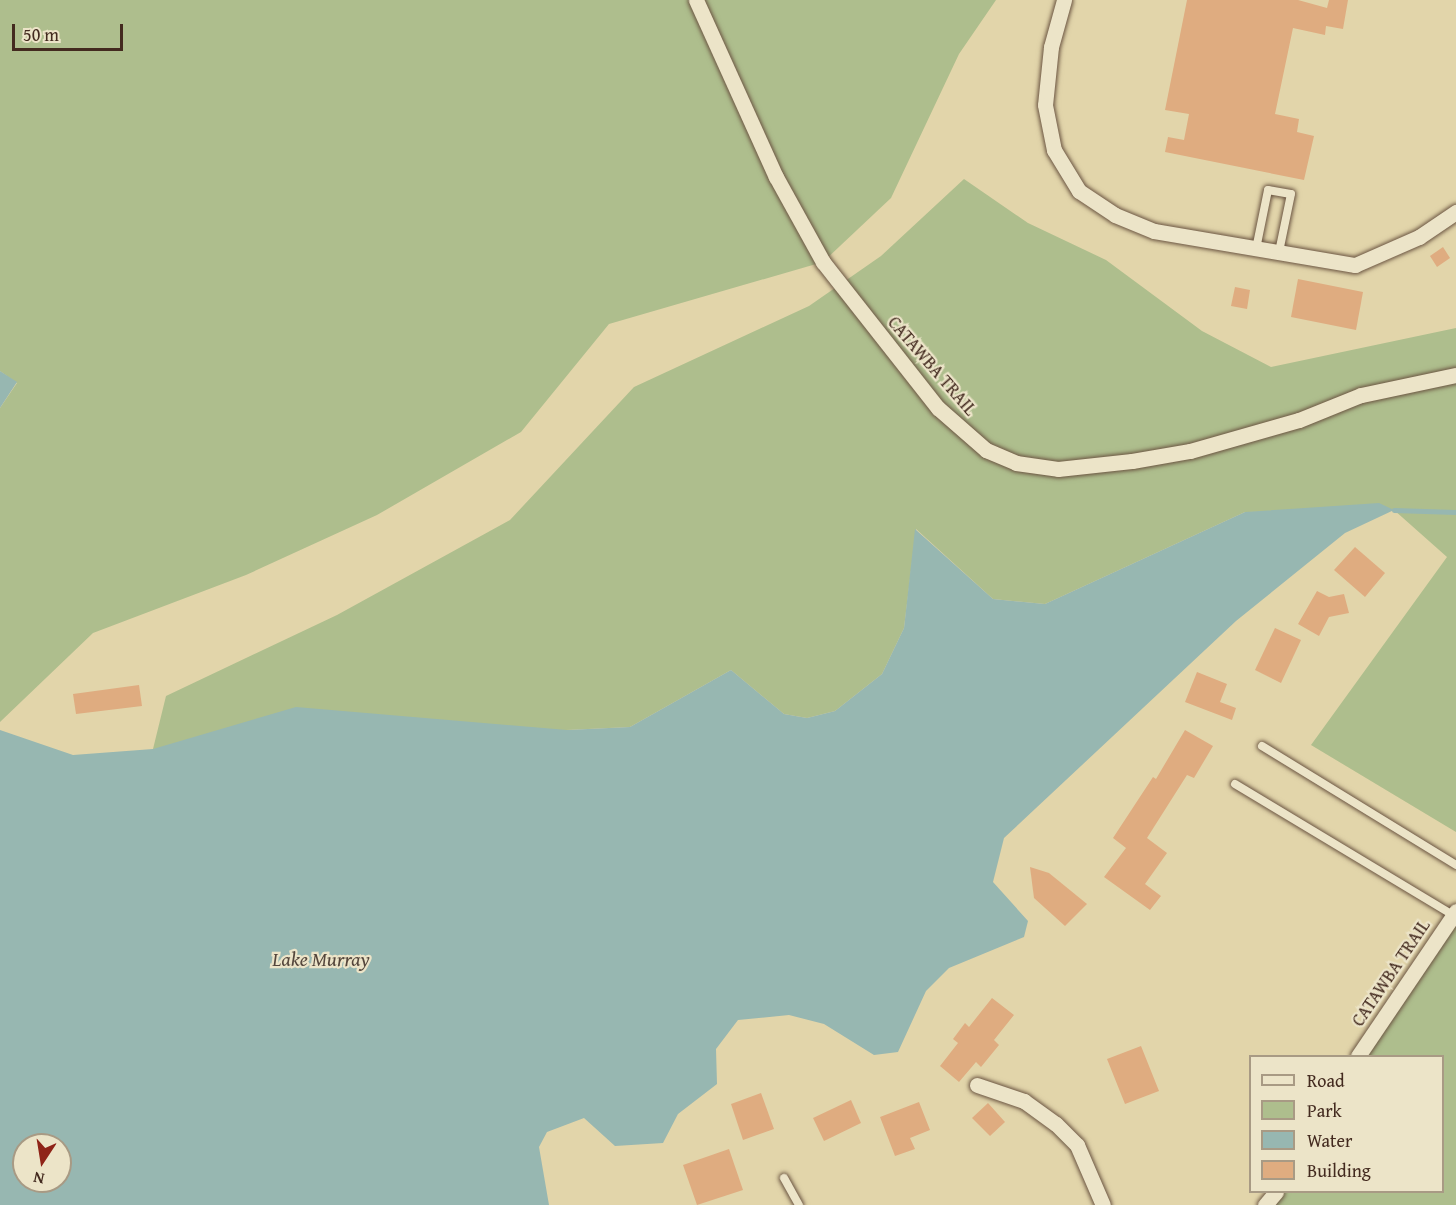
<!DOCTYPE html>
<html>
<head>
<meta charset="utf-8">
<style>
  body { margin:0 }
  #map { position:relative; width:1456px; height:1205px; overflow:hidden; background:#e2d5aa; font-family:"Gentium Book Plus",serif }
  div>[style] { position:absolute }
  [style*='--x'] { left:calc(var(--x)*1px); top:calc(var(--y)*1px); width:calc(var(--w)*1px); rotate:calc(var(--a)*1deg) }
  .green>* { inset:0; background:#aebe8d }
  .water>* { inset:0; background:#97b7b1 }
  .stream>* { height:4.5px; margin:-2.25px; padding:0 2.25px; transform-origin:2.25px; border-radius:2.25px; background:#97b7b1 }
  .building>* { inset:0; background:#dfac80 }
  .roads { filter:drop-shadow(0 0 2px #6b5542) drop-shadow(0 0 2px #6b5542) }
  .lane>* { height:8px; margin:-4px; padding:0 4px; transform-origin:4px; border-radius:4px; background:#ece4c8 }
  .street>* { height:15px; margin:-7.5px; padding:0 7.5px; transform-origin:7.5px; border-radius:7.5px; background:#ece4c8 }
  span { translate:-50% -50%; white-space:nowrap; text-align:center; line-height:1.15; -webkit-text-stroke:4.5px #ece4c8; paint-order:stroke }
  .street-label { font-size:18px; color:#432a1f }
  .water-label { font-size:20px; color:#54463c; font-style:italic }
  .legend { position:absolute; left:1249px; top:1055px; width:195px; height:138px; box-sizing:border-box; background:#ece4c8; border:2px solid #a89a84; margin:0; padding:8px 10px; list-style:none; font-size:18px; color:#432a1f }
  .legend li { display:flex; align-items:center; gap:12px; height:30px }
  .legend b { width:30px; border:2px solid #a89a84 }
  .north { position:absolute; left:12px; top:1133px; width:60px; height:60px; box-sizing:border-box; background:#ece4c8; border:2px solid #a89a84; border-radius:50%; rotate:192deg; font-size:16px; font-weight:700; line-height:24px; text-align:center; color:#432a1f }
  .north::after { content:''; display:block; margin:auto; width:21px; height:27px; background:#8f2418; clip-path:polygon(50% 0,100% 100%,50% 72%,0 100%) }
  .scale { position:absolute; left:12px; top:24px; width:111px; height:27px; box-sizing:border-box; border:3px solid #432a1f; border-top:0; padding-left:8px; font-size:18px; line-height:21px; white-space:nowrap; color:#432a1f; -webkit-text-stroke:4px #ece4c8; paint-order:stroke }
</style>
</head>
<body>
<div id="map">
  <div class="green">
    <div style="clip-path:polygon(0 0,996px 0,959px 54px,891px 198px,823px 262px,609px 324px,521px 432px,377px 515px,246px 575px,93px 633px,0 722px,0 408px,17px 383px,0 371px)"></div>
    <div style="clip-path:polygon(964px 179px,1028px 223px,1106px 260px,1202px 331px,1271px 367px,1456px 328px,1456px 832px,1311px 745px,1447px 557px,1394px 510px,1245px 512px,1045px 604px,993px 599px,916px 529px,904px 628px,882px 674px,835px 711px,807px 718px,784px 714px,731px 670px,630px 727px,153px 749px,166px 696px,337px 615px,510px 520px,634px 387px,809px 306px,881px 256px)"></div>
    <div style="clip-path:polygon(1456px 911px,1456px 1205px,1265px 1205px,1276px 1192px,1442px 1192px,1442px 1056px,1358px 1056px)"></div>
  </div>
  <div class="water">
    <div style="clip-path:polygon(0 371px,17px 382px,0 408px)"></div>
    <div style="clip-path:polygon(evenodd,1379px 503px,1394px 510px,1345px 533px,1236px 621px,1004px 838px,993px 882px,1028px 921px,1024px 937px,949px 968px,926px 991px,898px 1052px,874px 1055px,824px 1024px,789px 1015px,738px 1020px,716px 1049px,717px 1084px,678px 1114px,663px 1143px,615px 1146px,584px 1118px,547px 1132px,539px 1147px,549px 1205px,0 1205px,0 730px,73px 755px,153px 749px,296px 707px,567px 730px,630px 727px,731px 670px,784px 714px,807px 718px,835px 711px,882px 674px,904px 628px,915px 529px,993px 599px,1045px 604px,1245px 512px,1379px 503px,24px 1145px,60px 1145px,60px 1181px,24px 1181px,24px 1145px)"></div>
  </div>
  <div class="stream">
    <div style="--x:1394;--y:510;--w:62;--a:1.8"></div>
  </div>
  <div class="building">
    <div style="clip-path:polygon(1187px 0,1298px 0,1327px 8px,1329px 0,1348px 0,1343px 29px,1326px 26px,1325px 35px,1293px 28px,1275px 114px,1299px 119px,1297px 132px,1314px 136px,1304px 180px,1165px 152px,1168px 137px,1184px 140px,1189px 114px,1165px 110px)"></div>
    <div style="clip-path:polygon(1443px 247px,1450px 258px,1437px 267px,1430px 256px)"></div>
    <div style="clip-path:polygon(1298px 279px,1363px 292px,1356px 330px,1291px 317px)"></div>
    <div style="clip-path:polygon(1235px 287px,1250px 290px,1247px 309px,1231px 306px)"></div>
    <div style="clip-path:polygon(1355px 547px,1385px 573px,1365px 597px,1334px 570px)"></div>
    <div style="clip-path:polygon(1317px 591px,1329px 597px,1344px 594px,1349px 613px,1329px 617px,1319px 636px,1298px 624px)"></div>
    <div style="clip-path:polygon(1275px 628px,1301px 640px,1281px 683px,1255px 670px)"></div>
    <div style="clip-path:polygon(1197px 672px,1227px 684px,1220px 702px,1236px 708px,1232px 720px,1185px 702px)"></div>
    <div style="clip-path:polygon(139px 685px,142px 706px,76px 714px,73px 694px)"></div>
    <div style="clip-path:polygon(1185px 730px,1213px 746px,1194px 778px,1187px 775px,1147px 838px,1167px 853px,1145px 884px,1161px 896px,1150px 910px,1104px 877px,1126px 848px,1113px 838px,1153px 777px,1156px 779px)"></div>
    <div style="clip-path:polygon(1030px 867px,1049px 873px,1087px 904px,1065px 926px,1034px 898px)"></div>
    <div style="clip-path:polygon(992px 998px,1014px 1015px,994px 1040px,999px 1045px,981px 1067px,976px 1062px,959px 1082px,940px 1066px,958px 1043px,953px 1039px,965px 1023px,969px 1027px)"></div>
    <div style="clip-path:polygon(1141px 1046px,1159px 1091px,1125px 1104px,1107px 1059px)"></div>
    <div style="clip-path:polygon(761px 1093px,774px 1129px,743px 1140px,731px 1104px)"></div>
    <div style="clip-path:polygon(851px 1100px,861px 1123px,824px 1141px,813px 1118px)"></div>
    <div style="clip-path:polygon(919px 1102px,930px 1130px,910px 1138px,915px 1149px,895px 1156px,880px 1117px)"></div>
    <div style="clip-path:polygon(988px 1103px,1005px 1122px,990px 1136px,972px 1118px)"></div>
    <div style="clip-path:polygon(729px 1149px,743px 1190px,697px 1205px,683px 1165px)"></div>
  </div>
  <div class="roads">
    <div class="lane">
      <div style="--x:1256;--y:249;--w:60;--a:-78.5"></div>
      <div style="--x:1268;--y:190;--w:23;--a:10"></div>
      <div style="--x:1291;--y:194;--w:59;--a:101.7"></div>
      <div style="--x:1262;--y:746;--w:228;--a:31.5"></div>
      <div style="--x:1235;--y:784;--w:254;--a:31"></div>
      <div style="--x:784;--y:1178;--w:31;--a:61"></div>
    </div>
    <div class="street">
      <div style="--x:696;--y:0;--w:194;--a:65.7"></div>
      <div style="--x:776;--y:177;--w:97;--a:61.1"></div>
      <div style="--x:823;--y:262;--w:186;--a:51.8"></div>
      <div style="--x:938;--y:408;--w:64;--a:41.2"></div>
      <div style="--x:986;--y:450;--w:33;--a:23"></div>
      <div style="--x:1016;--y:463;--w:42;--a:8.1"></div>
      <div style="--x:1058;--y:469;--w:74;--a:-6.2"></div>
      <div style="--x:1132;--y:461;--w:59;--a:-9.8"></div>
      <div style="--x:1190;--y:451;--w:113;--a:-15.9"></div>
      <div style="--x:1299;--y:420;--w:67;--a:-22"></div>
      <div style="--x:1361;--y:395;--w:97;--a:-11.9"></div>
      <div style="--x:1064;--y:0;--w:49;--a:105.5"></div>
      <div style="--x:1051;--y:47;--w:58;--a:95.9"></div>
      <div style="--x:1045;--y:105;--w:46;--a:78.7"></div>
      <div style="--x:1054;--y:150;--w:48;--a:58.6"></div>
      <div style="--x:1079;--y:191;--w:43;--a:33.7"></div>
      <div style="--x:1115;--y:215;--w:42;--a:22.3"></div>
      <div style="--x:1154;--y:231;--w:204;--a:9.6"></div>
      <div style="--x:1355;--y:265;--w:70;--a:-23.6"></div>
      <div style="--x:1419;--y:237;--w:45;--a:-34"></div>
      <div style="--x:1358;--y:1056;--w:175;--a:-55.9"></div>
      <div style="--x:977;--y:1085;--w:50;--a:18.8"></div>
      <div style="--x:1024;--y:1101;--w:39;--a:36"></div>
      <div style="--x:1056;--y:1124;--w:30;--a:45"></div>
      <div style="--x:1077;--y:1145;--w:65;--a:66.6"></div>
      <div style="--x:1265;--y:1205;--w:17;--a:-50"></div>
    </div>
  </div>
  <div class="street-label">
    <span style="left:932px;top:366px;rotate:49deg">CATAWBA TRAIL</span>
    <span style="left:1391px;top:973px;rotate:-56deg">CATAWBA TRAIL</span>
  </div>
  <div class="water-label">
    <span style="left:321px;top:958px">Lake Murray</span>
  </div>
  <ul class="legend">
  <li><b style="height:8px;background:#ece4c8"></b>Road</li>
  <li><b style="height:16px;background:#aebe8d"></b>Park</li>
  <li><b style="height:16px;background:#97b7b1"></b>Water</li>
  <li><b style="height:16px;background:#dfac80"></b>Building</li>
  </ul>
  <div class="north">N</div>
  <div class="scale">50 m</div>
</div>
</body>
</html>
